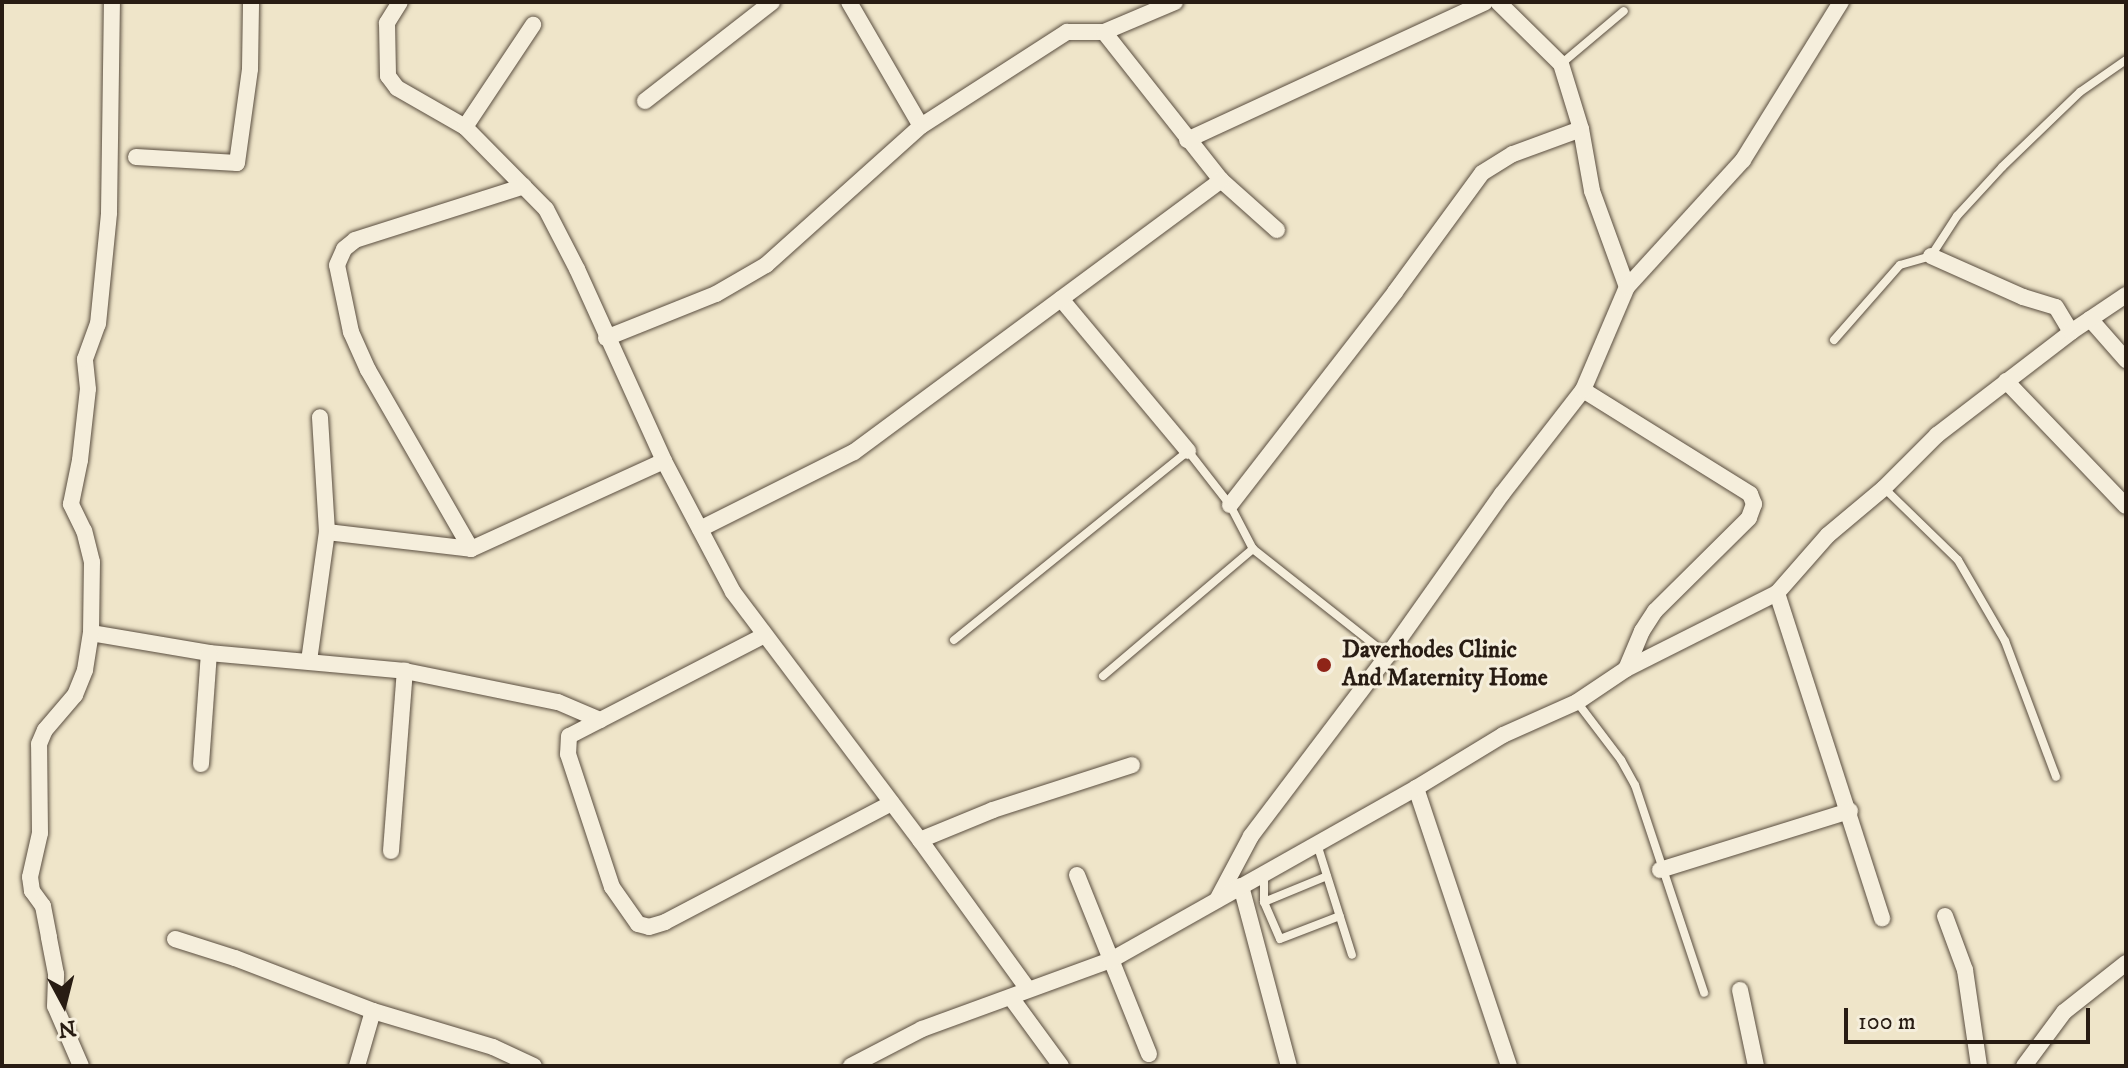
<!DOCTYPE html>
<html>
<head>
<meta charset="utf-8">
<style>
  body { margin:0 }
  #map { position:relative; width:2128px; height:1068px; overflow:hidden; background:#efe5c9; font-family:"IM FELL DW Pica",serif }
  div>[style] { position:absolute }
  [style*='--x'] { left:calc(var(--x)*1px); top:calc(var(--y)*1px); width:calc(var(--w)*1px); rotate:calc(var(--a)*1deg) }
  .roads { filter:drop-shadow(0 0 2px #5a4e40) drop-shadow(0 0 2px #5a4e40) }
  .lane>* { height:8px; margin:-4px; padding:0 4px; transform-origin:4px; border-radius:4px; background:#f5eedc }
  .street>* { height:16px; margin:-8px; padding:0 8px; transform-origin:8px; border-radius:8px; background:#f5eedc }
  .dots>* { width:22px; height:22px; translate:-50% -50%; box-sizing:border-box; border:4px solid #f5eedc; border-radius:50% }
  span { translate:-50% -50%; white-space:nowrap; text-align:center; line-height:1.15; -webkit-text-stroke:6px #f5eedc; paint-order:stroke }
  .poi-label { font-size:24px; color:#281c13; font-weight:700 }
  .left { translate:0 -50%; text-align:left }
  .frame { position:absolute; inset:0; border:4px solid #281c13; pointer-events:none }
  .north { position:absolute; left:24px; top:964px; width:80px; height:80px; -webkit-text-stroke:6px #f5eedc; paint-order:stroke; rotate:173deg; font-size:22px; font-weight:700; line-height:32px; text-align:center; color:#281c13 }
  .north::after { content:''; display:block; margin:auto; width:28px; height:36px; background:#281c13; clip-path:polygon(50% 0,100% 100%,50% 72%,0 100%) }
  .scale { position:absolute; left:1844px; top:1008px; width:246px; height:36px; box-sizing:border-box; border:4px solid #281c13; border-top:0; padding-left:10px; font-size:24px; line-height:28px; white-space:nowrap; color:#281c13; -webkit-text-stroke:6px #f5eedc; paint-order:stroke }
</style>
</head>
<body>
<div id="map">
  <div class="roads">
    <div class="lane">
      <div style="--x:1561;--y:64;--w:82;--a:-40.1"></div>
      <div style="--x:1834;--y:340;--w:100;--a:-48.7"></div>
      <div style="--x:1900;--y:265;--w:32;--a:-16"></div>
      <div style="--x:1931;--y:256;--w:48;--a:-57"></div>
      <div style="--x:1957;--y:216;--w:67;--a:-47.4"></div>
      <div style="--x:2002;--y:167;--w:108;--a:-43.9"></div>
      <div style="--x:2080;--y:92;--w:56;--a:-34.8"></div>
      <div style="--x:1884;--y:488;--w:103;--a:44.2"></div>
      <div style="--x:1958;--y:560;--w:94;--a:59.9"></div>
      <div style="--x:2005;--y:641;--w:145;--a:69.4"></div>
      <div style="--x:954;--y:640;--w:301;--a:-38.9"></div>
      <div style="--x:1188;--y:451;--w:68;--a:52.1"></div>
      <div style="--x:1230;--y:505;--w:50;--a:62.4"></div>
      <div style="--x:1253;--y:549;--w:171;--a:38.3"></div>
      <div style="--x:1103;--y:676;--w:197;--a:-40.3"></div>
      <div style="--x:1577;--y:702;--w:73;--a:52.8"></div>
      <div style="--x:1621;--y:760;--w:29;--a:61"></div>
      <div style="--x:1635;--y:785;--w:219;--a:71.6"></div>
      <div style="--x:1317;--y:844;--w:116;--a:72.5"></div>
      <div style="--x:1264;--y:875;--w:27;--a:90"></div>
      <div style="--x:1264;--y:902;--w:40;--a:66.6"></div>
      <div style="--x:1280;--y:939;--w:64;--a:-21"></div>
      <div style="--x:1264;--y:902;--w:68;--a:-22.4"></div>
    </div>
    <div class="street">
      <div style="--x:400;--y:2;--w:25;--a:122"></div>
      <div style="--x:387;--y:23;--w:53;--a:88.9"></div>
      <div style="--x:388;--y:76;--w:15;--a:53"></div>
      <div style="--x:397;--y:88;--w:78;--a:29.8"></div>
      <div style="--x:465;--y:127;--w:115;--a:45.4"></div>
      <div style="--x:546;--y:209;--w:68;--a:62.7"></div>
      <div style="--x:577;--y:269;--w:211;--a:65.6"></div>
      <div style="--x:664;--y:461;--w:148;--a:62.2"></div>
      <div style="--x:733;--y:592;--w:311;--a:53"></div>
      <div style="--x:920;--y:840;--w:183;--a:54.1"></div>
      <div style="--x:849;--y:2;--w:143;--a:59.9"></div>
      <div style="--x:1498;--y:2;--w:88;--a:44.5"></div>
      <div style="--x:1561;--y:64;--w:68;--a:72.9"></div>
      <div style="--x:1581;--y:129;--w:63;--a:79.9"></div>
      <div style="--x:1592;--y:191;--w:102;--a:70"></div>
      <div style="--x:1104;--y:32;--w:189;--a:51.7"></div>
      <div style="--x:1221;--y:180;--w:75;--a:41.8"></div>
      <div style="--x:645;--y:101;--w:161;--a:-37.9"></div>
      <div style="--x:465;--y:127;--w:123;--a:-56.3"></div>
      <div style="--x:1187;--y:140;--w:328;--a:-24.8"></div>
      <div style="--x:136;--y:157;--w:101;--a:3.4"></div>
      <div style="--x:237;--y:163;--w:95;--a:-82.1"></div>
      <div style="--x:250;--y:69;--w:67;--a:-89.1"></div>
      <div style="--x:1931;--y:256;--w:101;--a:24"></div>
      <div style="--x:2023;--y:297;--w:34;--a:17"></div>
      <div style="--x:2056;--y:307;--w:29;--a:59"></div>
      <div style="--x:1061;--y:299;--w:198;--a:50.1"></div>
      <div style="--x:2090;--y:319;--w:55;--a:48.7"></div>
      <div style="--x:606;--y:338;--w:118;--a:-21.8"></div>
      <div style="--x:716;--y:294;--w:58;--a:-30.1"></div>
      <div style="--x:766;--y:265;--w:208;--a:-41.9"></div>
      <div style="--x:921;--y:126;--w:174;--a:-32.8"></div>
      <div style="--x:1067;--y:32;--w:37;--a:0"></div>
      <div style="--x:1104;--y:32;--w:77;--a:-22.9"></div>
      <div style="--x:2006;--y:381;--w:173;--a:46.2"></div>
      <div style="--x:1583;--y:390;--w:197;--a:31.9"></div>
      <div style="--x:1750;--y:494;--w:11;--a:68"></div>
      <div style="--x:1754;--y:504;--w:15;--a:110"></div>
      <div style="--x:1749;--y:518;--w:132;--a:135.3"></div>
      <div style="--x:1655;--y:611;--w:24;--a:123"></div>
      <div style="--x:1642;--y:631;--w:41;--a:112.8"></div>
      <div style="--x:1230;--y:505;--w:269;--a:-52.2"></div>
      <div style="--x:1395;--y:292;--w:147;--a:-53.8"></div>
      <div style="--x:1482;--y:173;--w:36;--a:-32"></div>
      <div style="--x:1513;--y:154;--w:72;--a:-20.2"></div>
      <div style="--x:700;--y:529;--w:172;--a:-26.6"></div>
      <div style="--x:854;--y:452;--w:457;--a:-36.5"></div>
      <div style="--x:327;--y:532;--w:145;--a:6.7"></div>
      <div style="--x:471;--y:549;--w:212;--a:-24.5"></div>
      <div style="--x:471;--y:549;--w:207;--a:-119.9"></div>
      <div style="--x:368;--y:370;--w:42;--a:-114.1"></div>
      <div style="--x:351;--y:332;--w:68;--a:-101.8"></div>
      <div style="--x:337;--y:265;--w:17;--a:-66"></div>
      <div style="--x:344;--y:249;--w:14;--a:-39"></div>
      <div style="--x:355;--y:240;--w:177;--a:-17.7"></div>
      <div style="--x:1777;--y:593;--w:342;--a:72.1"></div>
      <div style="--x:91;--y:633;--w:120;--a:9.6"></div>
      <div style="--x:209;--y:653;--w:197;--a:5.2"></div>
      <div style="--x:405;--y:671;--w:156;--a:11.5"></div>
      <div style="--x:558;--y:702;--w:46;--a:23.2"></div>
      <div style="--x:763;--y:636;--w:218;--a:152.7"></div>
      <div style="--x:569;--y:736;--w:18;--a:93"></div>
      <div style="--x:568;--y:754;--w:140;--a:71.7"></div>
      <div style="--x:612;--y:887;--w:45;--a:54.9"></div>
      <div style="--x:638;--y:924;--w:11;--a:15"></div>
      <div style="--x:649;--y:927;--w:17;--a:-17"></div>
      <div style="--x:665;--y:922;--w:256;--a:-27.7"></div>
      <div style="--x:309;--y:661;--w:130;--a:-82.1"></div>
      <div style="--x:327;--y:532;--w:115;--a:-93.5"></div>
      <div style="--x:201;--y:764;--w:111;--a:-85.9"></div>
      <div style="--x:1416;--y:788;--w:293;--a:71.5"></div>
      <div style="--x:920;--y:840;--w:79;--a:-22.3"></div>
      <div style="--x:993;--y:810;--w:146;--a:-17.9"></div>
      <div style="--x:391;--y:851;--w:181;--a:-85.6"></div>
      <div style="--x:1660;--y:870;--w:199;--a:-17.3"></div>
      <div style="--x:1077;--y:875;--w:193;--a:68.1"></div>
      <div style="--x:1241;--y:886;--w:186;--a:75.1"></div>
      <div style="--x:1217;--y:900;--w:72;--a:-62"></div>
      <div style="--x:1251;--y:836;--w:227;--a:-52.9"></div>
      <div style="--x:1388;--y:655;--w:197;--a:-54.7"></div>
      <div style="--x:1502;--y:494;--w:132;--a:-52.1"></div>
      <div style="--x:1583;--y:390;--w:112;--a:-66.9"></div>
      <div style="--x:1627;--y:287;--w:172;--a:-47.6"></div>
      <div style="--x:1743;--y:160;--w:186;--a:-58.2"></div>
      <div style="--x:1945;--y:916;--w:58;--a:69.7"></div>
      <div style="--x:1965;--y:970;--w:97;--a:81.7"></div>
      <div style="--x:175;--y:939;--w:63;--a:17.6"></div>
      <div style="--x:235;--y:958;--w:148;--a:21"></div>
      <div style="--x:373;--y:1011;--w:125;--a:16.7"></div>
      <div style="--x:493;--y:1047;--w:45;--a:24.9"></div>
      <div style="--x:1740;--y:990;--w:78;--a:78.1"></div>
      <div style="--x:1012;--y:999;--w:83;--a:53.8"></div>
      <div style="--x:81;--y:1066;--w:65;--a:-113.4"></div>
      <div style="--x:55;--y:1006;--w:32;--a:-88"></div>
      <div style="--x:56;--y:974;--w:38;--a:-101"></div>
      <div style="--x:49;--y:937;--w:32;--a:-101"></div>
      <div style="--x:43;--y:906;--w:19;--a:-126"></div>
      <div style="--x:32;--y:891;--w:14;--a:-98"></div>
      <div style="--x:30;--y:877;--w:45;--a:-77.2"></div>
      <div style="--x:40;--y:833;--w:89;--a:-90.6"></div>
      <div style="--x:39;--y:744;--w:15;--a:-67"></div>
      <div style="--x:45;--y:730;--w:46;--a:-49.4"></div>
      <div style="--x:75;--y:695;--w:27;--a:-68"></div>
      <div style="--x:85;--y:670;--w:37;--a:-81"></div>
      <div style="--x:91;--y:633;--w:71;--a:-89.2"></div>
      <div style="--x:92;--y:562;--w:32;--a:-104"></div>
      <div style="--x:84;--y:531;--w:30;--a:-116"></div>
      <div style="--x:71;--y:504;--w:45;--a:-78.4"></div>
      <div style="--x:80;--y:460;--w:71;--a:-83.6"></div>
      <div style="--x:88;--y:389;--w:30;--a:-96"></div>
      <div style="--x:85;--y:359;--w:37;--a:-70"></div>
      <div style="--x:98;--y:324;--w:112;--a:-84.3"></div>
      <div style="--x:109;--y:213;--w:211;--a:-89.2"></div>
      <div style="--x:357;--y:1066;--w:57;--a:-73.8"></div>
      <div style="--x:851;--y:1066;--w:80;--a:-27.5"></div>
      <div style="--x:922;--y:1029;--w:201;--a:-20.1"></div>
      <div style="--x:1111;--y:960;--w:350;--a:-29.4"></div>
      <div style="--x:1416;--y:788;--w:102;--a:-31.3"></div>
      <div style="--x:1503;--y:735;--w:81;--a:-24"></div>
      <div style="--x:1577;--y:702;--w:59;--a:-34"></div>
      <div style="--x:1626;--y:669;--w:169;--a:-26.7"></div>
      <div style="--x:1777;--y:593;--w:77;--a:-48.7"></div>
      <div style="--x:1828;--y:535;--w:73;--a:-40"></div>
      <div style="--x:1884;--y:488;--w:75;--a:-45"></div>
      <div style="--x:1937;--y:435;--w:169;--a:-37.5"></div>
      <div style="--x:2071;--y:332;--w:66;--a:-33.9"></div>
      <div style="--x:2024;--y:1066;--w:67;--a:-53.5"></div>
      <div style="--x:2064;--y:1012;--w:79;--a:-38.3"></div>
    </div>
  </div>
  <div class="dots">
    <div style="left:1324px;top:665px;background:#8f2418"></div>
  </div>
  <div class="poi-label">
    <span class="left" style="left:1342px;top:665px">Daverhodes Clinic<br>And Maternity Home</span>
  </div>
  <div class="frame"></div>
  <div class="north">N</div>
  <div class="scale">100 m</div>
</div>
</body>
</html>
